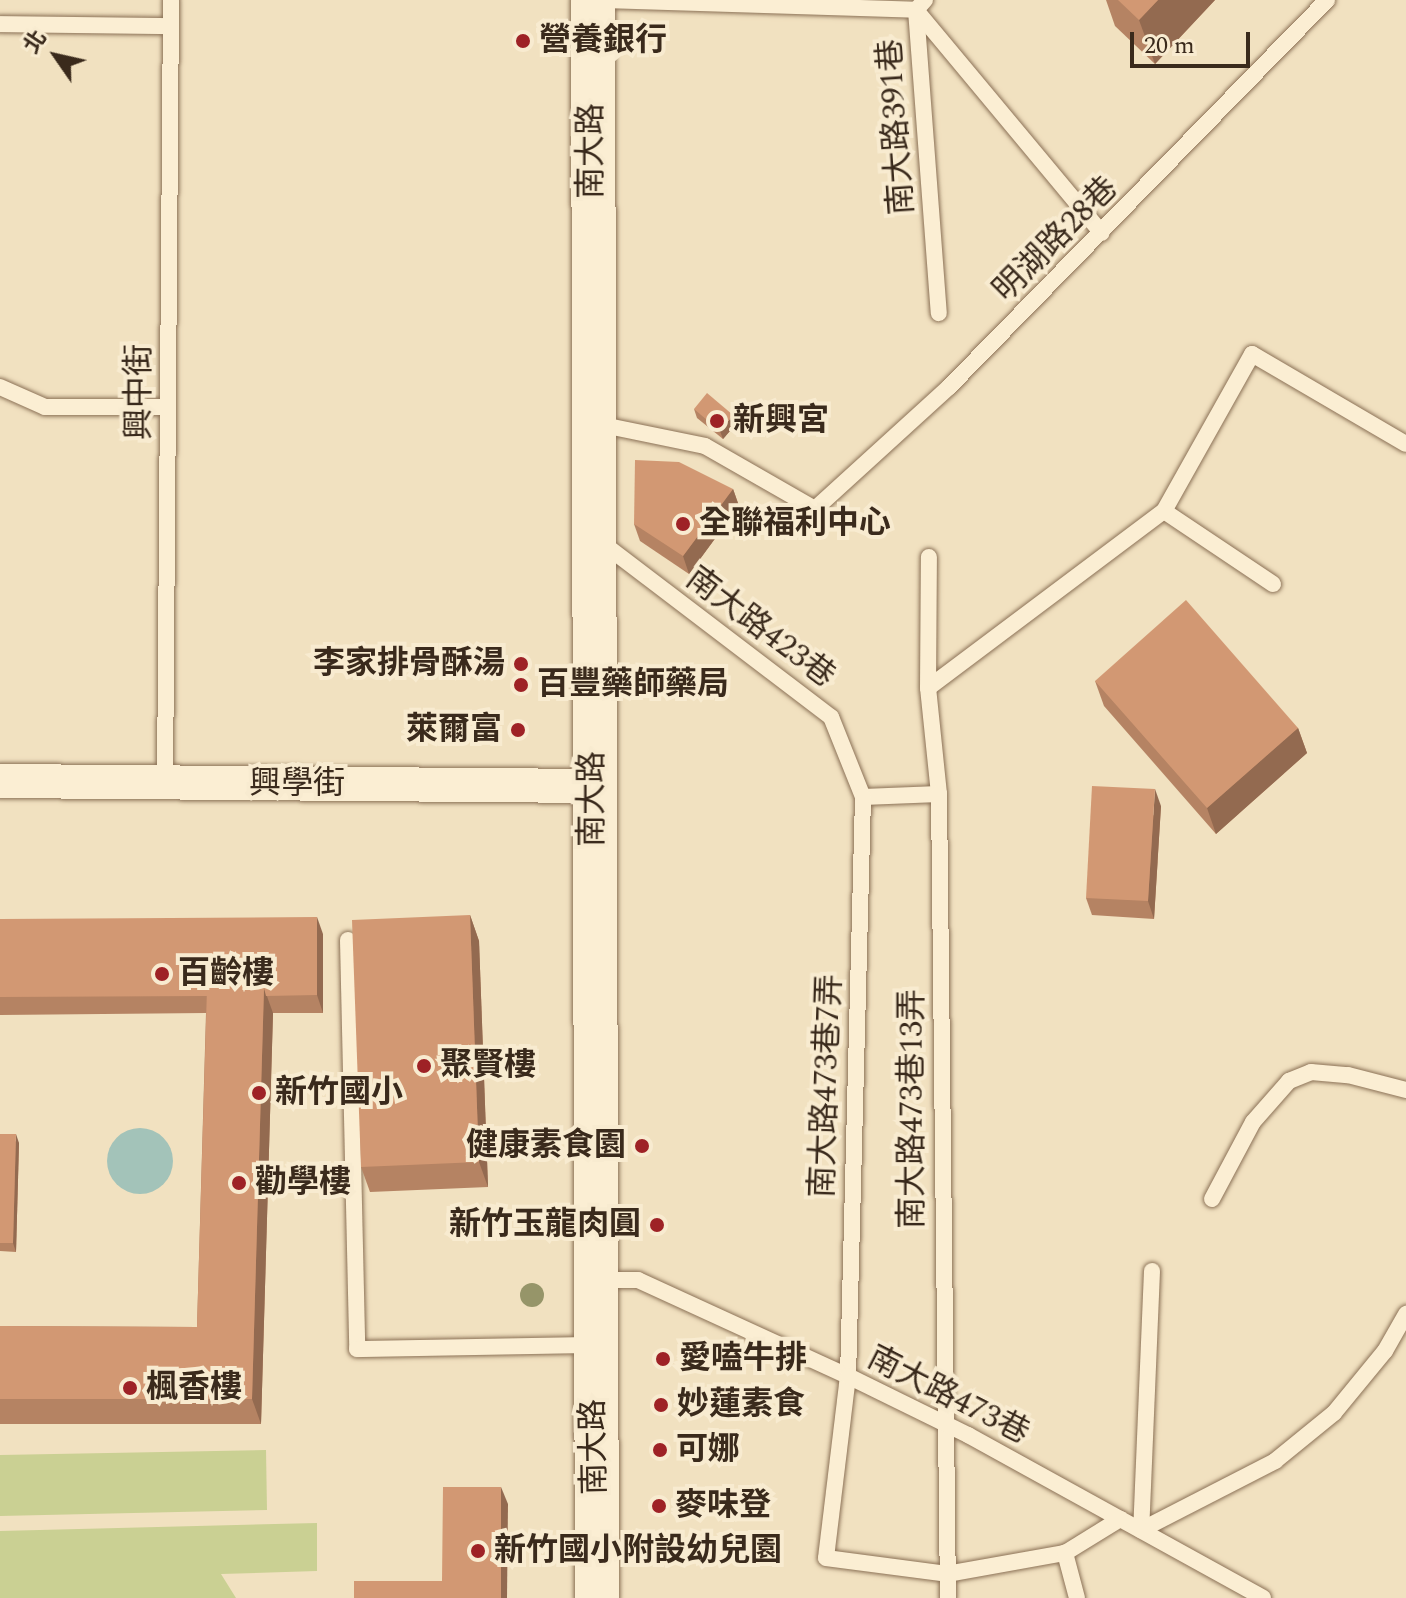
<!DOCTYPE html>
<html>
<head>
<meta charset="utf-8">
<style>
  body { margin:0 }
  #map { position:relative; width:1406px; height:1598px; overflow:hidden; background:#f1e1c0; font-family:Spectral,"Noto Sans TC",serif }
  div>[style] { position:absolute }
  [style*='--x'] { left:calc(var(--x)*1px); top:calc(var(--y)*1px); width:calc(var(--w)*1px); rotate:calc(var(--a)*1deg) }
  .green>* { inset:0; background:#cad093 }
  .water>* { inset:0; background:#a3c3b9 }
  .round { border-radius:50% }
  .roads { filter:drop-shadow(0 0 2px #8b7156) drop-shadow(0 0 2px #8b7156) }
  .service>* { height:16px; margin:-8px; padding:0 8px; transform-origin:8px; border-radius:8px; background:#fbeed3 }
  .minor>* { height:34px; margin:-17px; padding:0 17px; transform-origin:17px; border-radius:17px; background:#fbeed3 }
  .secondary>* { height:44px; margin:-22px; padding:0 22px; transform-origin:22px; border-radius:22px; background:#fbeed3 }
  .trees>* { width:24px; height:24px; margin:-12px; border-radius:50%; background:#969569 }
  .wall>* { inset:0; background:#b58363 }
  .shaded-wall>* { inset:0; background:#936a50 }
  .building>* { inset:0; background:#d29873 }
  .dots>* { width:22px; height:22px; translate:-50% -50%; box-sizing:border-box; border:4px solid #f8ebd0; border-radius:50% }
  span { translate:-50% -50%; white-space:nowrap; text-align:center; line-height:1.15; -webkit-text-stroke:8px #f8ebd0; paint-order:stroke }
  .poi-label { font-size:32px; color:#3a2a1c; font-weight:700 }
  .left { translate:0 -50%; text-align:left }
  .right { translate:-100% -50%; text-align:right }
  .street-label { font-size:32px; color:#3a2a1c }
  .north { position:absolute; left:16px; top:16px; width:80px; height:80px; -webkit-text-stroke:6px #f8ebd0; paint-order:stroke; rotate:304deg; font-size:22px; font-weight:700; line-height:32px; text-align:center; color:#3a2a1c }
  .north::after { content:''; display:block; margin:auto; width:28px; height:36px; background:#3a2a1c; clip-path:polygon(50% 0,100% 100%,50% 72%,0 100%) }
  .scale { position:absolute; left:1130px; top:32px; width:120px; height:36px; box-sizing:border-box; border:4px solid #3a2a1c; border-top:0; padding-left:10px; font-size:24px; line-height:28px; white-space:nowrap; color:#3a2a1c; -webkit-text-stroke:6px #f8ebd0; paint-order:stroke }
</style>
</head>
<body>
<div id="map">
  <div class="green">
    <div style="clip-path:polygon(266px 1450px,267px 1510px,0 1516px,0 1455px)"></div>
    <div style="clip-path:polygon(317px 1523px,317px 1571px,221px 1574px,236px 1598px,0 1598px,0 1531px)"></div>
  </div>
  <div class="water">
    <div class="round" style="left:107px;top:1128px;width:66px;height:66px"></div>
  </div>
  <div class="roads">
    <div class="service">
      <div style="--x:604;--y:0;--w:312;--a:1.8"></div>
      <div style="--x:916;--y:10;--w:304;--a:85.7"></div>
      <div style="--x:925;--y:0;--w:13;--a:132"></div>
      <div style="--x:916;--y:10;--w:290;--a:50.2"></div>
      <div style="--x:0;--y:24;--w:171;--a:0.7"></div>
      <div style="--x:0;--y:387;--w:49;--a:24"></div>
      <div style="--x:45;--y:407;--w:123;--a:0"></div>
      <div style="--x:598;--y:424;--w:109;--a:11.6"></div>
      <div style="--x:705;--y:446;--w:127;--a:29.8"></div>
      <div style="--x:815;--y:509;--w:181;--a:-42.3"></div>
      <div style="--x:949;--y:387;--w:541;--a:-45.67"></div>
      <div style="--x:601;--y:542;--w:289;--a:37.3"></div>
      <div style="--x:831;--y:717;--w:86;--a:68.2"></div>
      <div style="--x:863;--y:797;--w:76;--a:-2.3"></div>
      <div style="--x:939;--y:794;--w:107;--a:-95.9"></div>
      <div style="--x:928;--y:688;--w:295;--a:-36.9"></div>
      <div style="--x:1273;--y:584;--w:131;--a:-146.2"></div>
      <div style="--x:1164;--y:511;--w:180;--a:-60.7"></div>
      <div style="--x:1252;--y:354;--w:178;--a:30.3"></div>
      <div style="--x:928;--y:688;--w:131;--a:-89.6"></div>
      <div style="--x:165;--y:783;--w:783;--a:-89.56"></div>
      <div style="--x:939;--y:794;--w:804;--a:89.36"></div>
      <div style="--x:863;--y:797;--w:579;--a:91.48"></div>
      <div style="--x:848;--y:1376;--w:183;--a:96.9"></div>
      <div style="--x:826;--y:1558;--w:122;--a:7.5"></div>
      <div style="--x:947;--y:1574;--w:120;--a:-10.1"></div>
      <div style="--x:348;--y:940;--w:409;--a:88.7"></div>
      <div style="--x:357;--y:1349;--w:237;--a:-1"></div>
      <div style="--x:1212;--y:1199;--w:87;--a:-62"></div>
      <div style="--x:1253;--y:1122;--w:55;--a:-48.7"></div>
      <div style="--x:1289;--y:1081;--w:24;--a:-22"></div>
      <div style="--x:1311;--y:1072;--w:37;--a:5"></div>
      <div style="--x:1348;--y:1075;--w:60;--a:14.5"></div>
      <div style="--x:1152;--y:1271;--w:259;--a:92.4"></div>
      <div style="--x:1141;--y:1530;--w:151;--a:-27.2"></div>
      <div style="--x:1275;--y:1461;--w:76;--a:-39.1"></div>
      <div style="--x:1334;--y:1413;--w:80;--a:-50.6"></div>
      <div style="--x:1385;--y:1351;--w:43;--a:-60.4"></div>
      <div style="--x:597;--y:1280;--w:41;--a:0"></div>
      <div style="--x:638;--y:1280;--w:231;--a:24.6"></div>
      <div style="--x:848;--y:1376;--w:134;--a:26.2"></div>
      <div style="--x:968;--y:1435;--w:337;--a:28.9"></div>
      <div style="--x:1077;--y:1598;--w:47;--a:-104.9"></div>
      <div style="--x:1065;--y:1553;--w:65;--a:-31.7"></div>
    </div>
    <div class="minor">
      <div style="--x:0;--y:781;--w:593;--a:0.48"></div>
    </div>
    <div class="secondary">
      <div style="--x:593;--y:0;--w:1598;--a:89.86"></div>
    </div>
  </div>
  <div class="trees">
    <div style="left:532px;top:1295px"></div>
  </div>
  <div class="wall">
    <div style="clip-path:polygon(1106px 0,1215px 0,1155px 64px,1115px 26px)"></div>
    <div style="clip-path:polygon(694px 409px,736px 424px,723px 439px,697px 418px)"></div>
    <div style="clip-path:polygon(733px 489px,739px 506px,689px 574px,640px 541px,634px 524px)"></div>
    <div style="clip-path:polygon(1095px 681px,1298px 728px,1307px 753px,1216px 834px,1104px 706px)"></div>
    <div style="clip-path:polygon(1161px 806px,1154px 919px,1092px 915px,1086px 898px)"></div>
    <div style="clip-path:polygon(470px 915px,479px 941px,488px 1187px,370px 1192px,361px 1167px)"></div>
    <div style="clip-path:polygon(0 919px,323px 934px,323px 1013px,273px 1013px,261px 1424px,0 1424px,0 1326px,197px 1327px,206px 1013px,0 1015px)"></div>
    <div style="clip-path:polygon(0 1134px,19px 1143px,16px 1252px,0 1251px)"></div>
  </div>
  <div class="shaded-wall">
    <div style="clip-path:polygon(1158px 0,1215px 0,1155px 64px,1139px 20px)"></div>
    <div style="clip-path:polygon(733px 415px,736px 424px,723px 439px,720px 431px)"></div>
    <div style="clip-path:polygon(733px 489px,739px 506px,689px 574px,683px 556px)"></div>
    <div style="clip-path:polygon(1298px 728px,1307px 753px,1216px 834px,1207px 808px)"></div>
    <div style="clip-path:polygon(1155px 789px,1161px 806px,1154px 919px,1148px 901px)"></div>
    <div style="clip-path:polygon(470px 915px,479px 941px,488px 1187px,479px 1162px)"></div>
    <div style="clip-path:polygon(317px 917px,323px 934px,323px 1013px,317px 995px)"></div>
    <div style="clip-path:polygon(264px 988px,273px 1013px,261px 1424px,252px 1399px)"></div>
    <div style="clip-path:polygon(16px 1134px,19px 1143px,16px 1252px,13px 1243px)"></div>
    <div style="clip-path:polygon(501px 1487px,508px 1504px,507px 1598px,501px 1598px)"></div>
  </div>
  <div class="building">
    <div style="clip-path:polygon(1118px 0,1158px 0,1139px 20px)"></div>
    <div style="clip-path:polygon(707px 393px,733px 415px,720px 431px,694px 409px)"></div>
    <div style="clip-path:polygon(635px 460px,679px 462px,733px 489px,683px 556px,634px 524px)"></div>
    <div style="clip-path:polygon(1186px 600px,1298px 728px,1207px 808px,1095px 681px)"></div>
    <div style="clip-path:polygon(1092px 786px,1155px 789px,1148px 901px,1086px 898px)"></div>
    <div style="clip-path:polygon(470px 915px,479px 1162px,361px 1167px,352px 920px)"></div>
    <div style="clip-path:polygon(317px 917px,317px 995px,266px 996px,264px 988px,207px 988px,207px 996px,0 997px,0 919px)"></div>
    <div style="clip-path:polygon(207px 988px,264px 988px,252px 1399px,0 1399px,0 1326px,197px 1327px)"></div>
    <div style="clip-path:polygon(0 1134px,16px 1134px,13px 1243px,0 1243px)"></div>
    <div style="clip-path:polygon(443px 1487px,501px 1487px,501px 1598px,354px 1598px,354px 1581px,442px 1581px)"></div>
  </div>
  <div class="dots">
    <div style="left:523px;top:41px;background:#9e2226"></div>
    <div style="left:717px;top:421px;background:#9e2226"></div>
    <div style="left:683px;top:524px;background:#9e2226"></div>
    <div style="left:521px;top:664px;background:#9e2226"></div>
    <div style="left:521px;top:685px;background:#9e2226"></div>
    <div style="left:518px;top:730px;background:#9e2226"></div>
    <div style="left:162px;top:974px;background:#9e2226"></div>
    <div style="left:424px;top:1066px;background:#9e2226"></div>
    <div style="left:259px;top:1093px;background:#9e2226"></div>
    <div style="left:642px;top:1146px;background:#9e2226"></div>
    <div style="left:239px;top:1183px;background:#9e2226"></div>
    <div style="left:657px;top:1225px;background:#9e2226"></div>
    <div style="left:663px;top:1359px;background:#9e2226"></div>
    <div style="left:130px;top:1388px;background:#9e2226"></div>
    <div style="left:661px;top:1405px;background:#9e2226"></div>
    <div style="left:660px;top:1450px;background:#9e2226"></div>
    <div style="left:659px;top:1506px;background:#9e2226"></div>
    <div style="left:478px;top:1551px;background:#9e2226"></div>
  </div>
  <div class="poi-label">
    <span class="left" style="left:539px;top:41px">營養銀行</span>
    <span class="left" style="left:733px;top:421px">新興宮</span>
    <span class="left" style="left:699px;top:524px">全聯福利中心</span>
    <span class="right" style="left:505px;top:664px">李家排骨酥湯</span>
    <span class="left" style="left:537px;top:685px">百豐藥師藥局</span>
    <span class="right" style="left:502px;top:730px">萊爾富</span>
    <span class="left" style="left:178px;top:974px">百齡樓</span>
    <span class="left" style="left:440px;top:1066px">聚賢樓</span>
    <span class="left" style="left:275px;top:1093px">新竹國小</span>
    <span class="right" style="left:626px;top:1146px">健康素食園</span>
    <span class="left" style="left:255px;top:1183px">勸學樓</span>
    <span class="right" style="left:641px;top:1225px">新竹玉龍肉圓</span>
    <span class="left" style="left:679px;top:1359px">愛嗑牛排</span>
    <span class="left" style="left:146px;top:1388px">楓香樓</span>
    <span class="left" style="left:677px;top:1405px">妙蓮素食</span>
    <span class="left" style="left:676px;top:1450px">可娜</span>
    <span class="left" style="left:675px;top:1506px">麥味登</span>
    <span class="left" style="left:494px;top:1551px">新竹國小附設幼兒園</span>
  </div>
  <div class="street-label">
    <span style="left:897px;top:127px;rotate:-94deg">南大路391巷</span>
    <span style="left:592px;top:151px;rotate:-90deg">南大路</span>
    <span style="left:1056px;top:240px;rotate:-45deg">明湖路28巷</span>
    <span style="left:140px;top:392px;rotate:-90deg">興中街</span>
    <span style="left:760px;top:628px;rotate:37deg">南大路423巷</span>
    <span style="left:297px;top:784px">興學街</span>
    <span style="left:593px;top:799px;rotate:-90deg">南大路</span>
    <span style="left:827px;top:1086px;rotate:-88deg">南大路473巷7弄</span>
    <span style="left:913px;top:1109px;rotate:-90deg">南大路473巷13弄</span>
    <span style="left:948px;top:1396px;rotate:27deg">南大路473巷</span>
    <span style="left:595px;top:1447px;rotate:-91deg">南大路</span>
  </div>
  <div class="north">北</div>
  <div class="scale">20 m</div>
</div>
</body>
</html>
